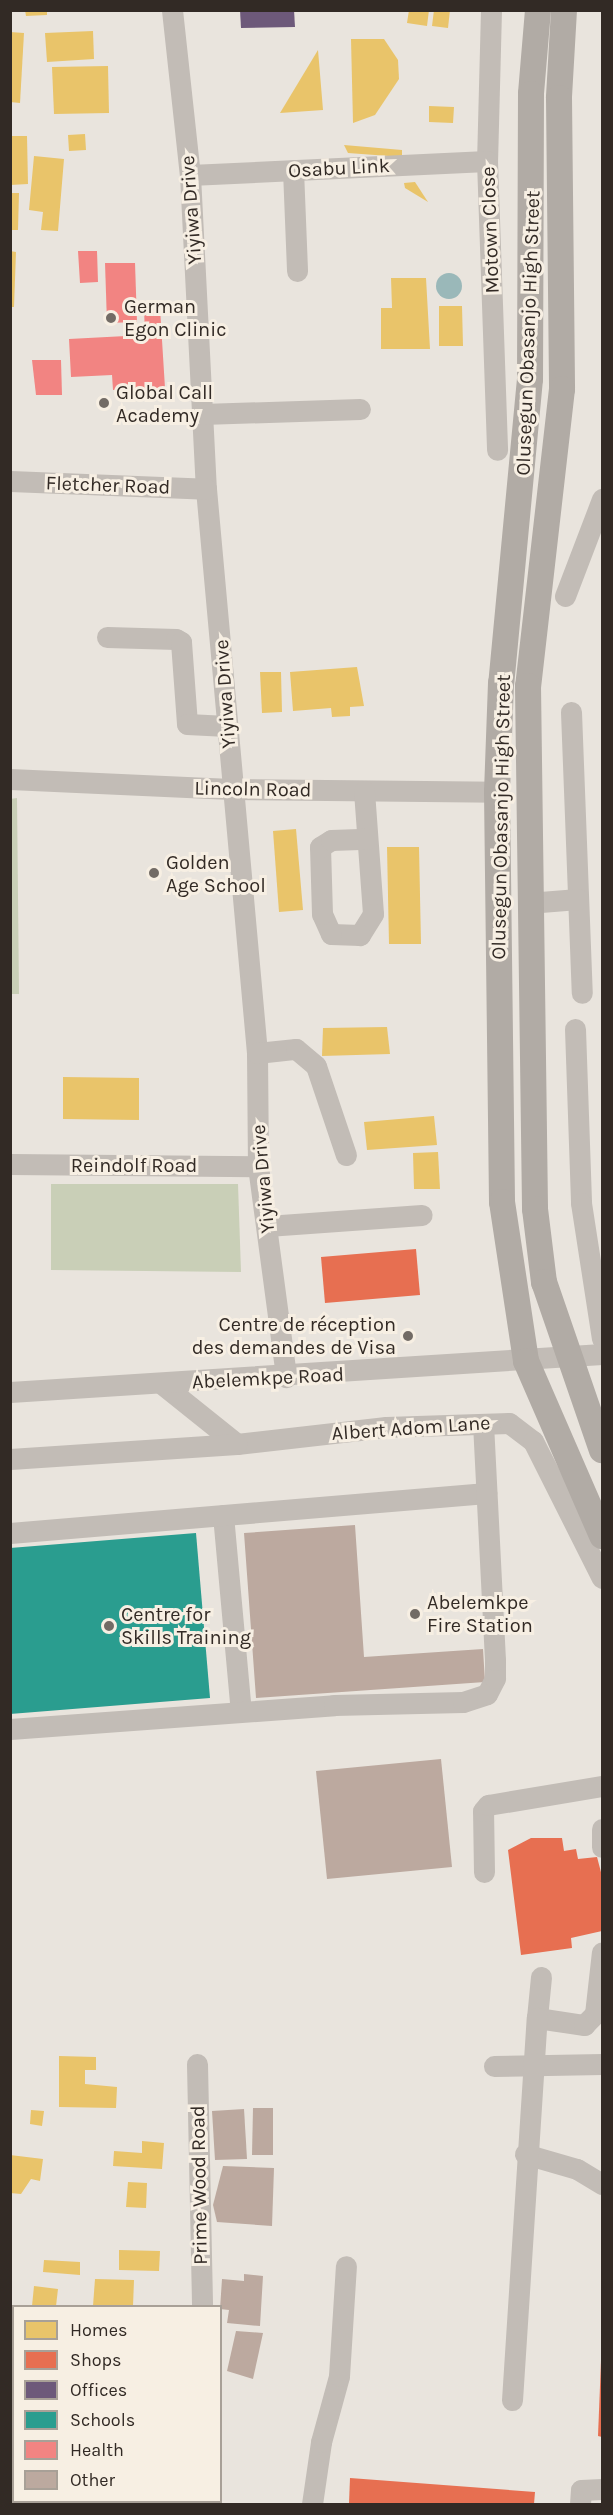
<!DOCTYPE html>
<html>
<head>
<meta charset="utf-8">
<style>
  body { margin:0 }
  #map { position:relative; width:613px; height:2515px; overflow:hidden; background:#e9e4dd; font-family:Karla,sans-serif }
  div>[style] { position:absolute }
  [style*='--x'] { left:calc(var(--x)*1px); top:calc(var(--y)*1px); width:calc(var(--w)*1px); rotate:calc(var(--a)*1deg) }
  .green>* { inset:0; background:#c9cfb7 }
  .water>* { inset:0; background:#9ab8b9 }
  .round { border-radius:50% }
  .homes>* { inset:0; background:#e9c46a }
  .shops>* { inset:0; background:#e76f51 }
  .offices>* { inset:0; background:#6d597a }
  .schools>* { inset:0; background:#2a9d8f }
  .health>* { inset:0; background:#f28482 }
  .building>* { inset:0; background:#bca99f }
  .minor>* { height:21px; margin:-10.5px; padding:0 10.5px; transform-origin:10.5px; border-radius:10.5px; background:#c2bcb6 }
  .major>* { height:26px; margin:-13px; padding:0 13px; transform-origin:13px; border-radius:13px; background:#b1aba5 }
  .dots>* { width:16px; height:16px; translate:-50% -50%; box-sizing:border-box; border:3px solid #f7efe3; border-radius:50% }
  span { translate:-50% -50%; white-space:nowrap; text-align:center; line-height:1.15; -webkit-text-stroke:6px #f7efe3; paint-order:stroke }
  .street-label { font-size:20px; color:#322a25 }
  .poi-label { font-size:20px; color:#322a25 }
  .left { translate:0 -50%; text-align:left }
  .right { translate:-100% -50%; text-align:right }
  .frame { position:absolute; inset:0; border:12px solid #322a25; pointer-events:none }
  .legend { position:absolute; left:12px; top:2305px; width:210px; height:198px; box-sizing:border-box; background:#f7efe3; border:2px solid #a8a097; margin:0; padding:8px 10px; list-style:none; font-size:18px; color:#322a25 }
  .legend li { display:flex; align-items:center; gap:12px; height:30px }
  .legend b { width:30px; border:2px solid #a8a097 }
</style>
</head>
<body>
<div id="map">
  <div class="green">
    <div style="clip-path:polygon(17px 798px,19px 994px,11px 994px,10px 799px)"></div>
    <div style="clip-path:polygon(51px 1184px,238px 1184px,241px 1272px,51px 1270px)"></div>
  </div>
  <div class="water">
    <div class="round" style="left:436px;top:273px;width:26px;height:26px"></div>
  </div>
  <div class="homes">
    <div style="clip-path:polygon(25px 10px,47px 10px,47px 15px,26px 16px)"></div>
    <div style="clip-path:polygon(409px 10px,429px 10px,427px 26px,407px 23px)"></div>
    <div style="clip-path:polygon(434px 10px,450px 10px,448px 28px,432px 26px)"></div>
    <div style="clip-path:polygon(93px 31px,94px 59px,47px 62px,45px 33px)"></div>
    <div style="clip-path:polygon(10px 32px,24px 33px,20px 103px,10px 102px)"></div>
    <div style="clip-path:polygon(351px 39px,384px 39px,398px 60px,399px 79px,375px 115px,353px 123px)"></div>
    <div style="clip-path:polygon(318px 50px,323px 110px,280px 113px)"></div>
    <div style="clip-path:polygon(108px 66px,109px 113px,54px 114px,52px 67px)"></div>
    <div style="clip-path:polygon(429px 106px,454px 107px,453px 123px,429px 122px)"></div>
    <div style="clip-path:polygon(85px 134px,86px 150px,69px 151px,68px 135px)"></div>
    <div style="clip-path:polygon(10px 136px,27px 136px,28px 184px,10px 185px)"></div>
    <div style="clip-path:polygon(344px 145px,402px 150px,402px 157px,348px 153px)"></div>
    <div style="clip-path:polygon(34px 156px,64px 159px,58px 231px,41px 230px,43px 212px,29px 210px)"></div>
    <div style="clip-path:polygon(415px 182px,428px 202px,405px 188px,404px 183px)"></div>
    <div style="clip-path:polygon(10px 193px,19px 193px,18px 230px,10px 230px)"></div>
    <div style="clip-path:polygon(10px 251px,16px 252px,14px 307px,10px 307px)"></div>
    <div style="clip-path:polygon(391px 278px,426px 278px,430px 349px,381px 349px,381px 308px,392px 308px)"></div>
    <div style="clip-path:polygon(439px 306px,462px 306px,463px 346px,439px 346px)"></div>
    <div style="clip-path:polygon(357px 667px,364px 706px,350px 707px,350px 716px,332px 717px,331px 708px,293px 711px,290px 672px)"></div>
    <div style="clip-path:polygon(260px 672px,281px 672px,282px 712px,262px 713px)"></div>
    <div style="clip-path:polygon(296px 829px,303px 910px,279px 912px,273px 831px)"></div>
    <div style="clip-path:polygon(387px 847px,419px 847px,421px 944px,389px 944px)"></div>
    <div style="clip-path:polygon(387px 1027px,390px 1054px,322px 1056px,323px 1028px)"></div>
    <div style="clip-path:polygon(63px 1077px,139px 1078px,139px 1120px,63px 1119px)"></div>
    <div style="clip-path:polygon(434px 1116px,437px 1145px,367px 1150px,364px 1122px)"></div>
    <div style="clip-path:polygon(438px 1152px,440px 1189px,414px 1189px,413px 1153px)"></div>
    <div style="clip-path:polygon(59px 2056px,96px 2057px,96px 2070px,85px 2070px,85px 2084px,117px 2087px,116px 2108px,59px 2107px)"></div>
    <div style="clip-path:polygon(31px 2110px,44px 2111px,42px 2126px,30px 2124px)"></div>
    <div style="clip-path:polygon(142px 2141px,164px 2143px,162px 2169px,113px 2166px,114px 2151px,142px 2153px)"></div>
    <div style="clip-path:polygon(10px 2155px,43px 2159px,40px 2181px,31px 2179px,21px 2194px,10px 2193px)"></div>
    <div style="clip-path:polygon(128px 2182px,147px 2183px,146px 2208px,126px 2207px)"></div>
    <div style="clip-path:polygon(119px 2250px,160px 2251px,159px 2271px,119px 2270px)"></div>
    <div style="clip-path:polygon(44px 2260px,80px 2262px,80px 2275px,43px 2272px)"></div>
    <div style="clip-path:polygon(95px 2279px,134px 2280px,133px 2306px,93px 2306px)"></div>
    <div style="clip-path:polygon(34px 2286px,58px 2289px,56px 2306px,32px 2306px)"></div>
    <div style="clip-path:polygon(10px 2447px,14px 2448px,14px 2480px,10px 2479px)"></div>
  </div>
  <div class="shops">
    <div style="clip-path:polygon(416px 1249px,420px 1295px,325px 1303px,321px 1257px)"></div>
    <div style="clip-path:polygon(531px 1838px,562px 1838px,564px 1851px,576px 1849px,578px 1859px,597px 1857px,602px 1876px,602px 1931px,571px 1938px,572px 1948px,521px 1955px,508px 1850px)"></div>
    <div style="clip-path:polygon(601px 2361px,602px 2361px,602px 2437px,598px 2436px)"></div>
    <div style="clip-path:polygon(350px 2478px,535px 2492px,534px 2504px,349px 2504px)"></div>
  </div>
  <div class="offices">
    <div style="clip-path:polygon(240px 10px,294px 10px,295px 27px,241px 28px)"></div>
  </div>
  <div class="schools">
    <div style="clip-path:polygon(196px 1533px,210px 1698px,10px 1714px,10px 1548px)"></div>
  </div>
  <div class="health">
    <div style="clip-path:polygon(78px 251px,97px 251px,98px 282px,80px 283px)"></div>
    <div style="clip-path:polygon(105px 263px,135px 263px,137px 322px,107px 323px)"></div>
    <div style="clip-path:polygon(160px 308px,165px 388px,113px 390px,112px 375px,71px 377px,69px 339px,145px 335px,144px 309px)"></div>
    <div style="clip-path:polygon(32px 360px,61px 360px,62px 395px,36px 395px)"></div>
  </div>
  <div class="building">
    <div style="clip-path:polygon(355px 1525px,364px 1657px,483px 1649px,485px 1682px,256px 1698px,244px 1533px)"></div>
    <div style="clip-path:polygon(441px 1759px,452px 1867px,327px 1879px,316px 1771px)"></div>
    <div style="clip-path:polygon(253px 2108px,273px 2108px,273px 2155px,252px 2155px)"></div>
    <div style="clip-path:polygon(244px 2109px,247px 2159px,215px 2160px,212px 2111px)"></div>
    <div style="clip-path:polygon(223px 2166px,274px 2168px,272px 2226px,217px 2222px,213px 2205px)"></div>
    <div style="clip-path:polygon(244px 2274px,263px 2276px,260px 2326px,227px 2323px,229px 2310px,220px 2309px,222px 2279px,244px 2281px)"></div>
    <div style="clip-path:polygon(236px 2331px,263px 2333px,253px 2379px,227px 2371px)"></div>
  </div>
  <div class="minor">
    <div style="--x:172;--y:10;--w:166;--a:83.8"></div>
    <div style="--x:190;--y:175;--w:314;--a:87.1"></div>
    <div style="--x:206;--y:489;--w:566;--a:84.83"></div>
    <div style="--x:257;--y:1053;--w:113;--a:89.5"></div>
    <div style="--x:258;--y:1166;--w:213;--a:82.4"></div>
    <div style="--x:491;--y:10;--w:151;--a:91.5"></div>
    <div style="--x:487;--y:161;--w:289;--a:88"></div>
    <div style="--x:293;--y:170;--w:101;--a:87.7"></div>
    <div style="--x:190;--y:175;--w:297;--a:-2.7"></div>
    <div style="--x:202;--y:414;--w:158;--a:-1.8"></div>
    <div style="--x:10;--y:481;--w:196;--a:2.3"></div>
    <div style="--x:565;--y:596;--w:104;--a:-69.1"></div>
    <div style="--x:107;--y:637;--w:69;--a:1.7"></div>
    <div style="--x:176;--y:639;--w:6;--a:31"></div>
    <div style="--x:181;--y:642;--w:82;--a:85.8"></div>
    <div style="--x:187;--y:724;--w:40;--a:2.9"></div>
    <div style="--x:571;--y:712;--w:281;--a:87.8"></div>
    <div style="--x:10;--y:779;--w:221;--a:2.6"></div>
    <div style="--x:231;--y:789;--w:266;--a:0.6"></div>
    <div style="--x:364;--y:791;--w:123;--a:85.8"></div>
    <div style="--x:373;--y:914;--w:25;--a:122"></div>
    <div style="--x:360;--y:935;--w:29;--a:-178"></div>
    <div style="--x:331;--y:934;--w:22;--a:-114"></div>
    <div style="--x:322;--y:914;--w:67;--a:-91.7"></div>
    <div style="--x:320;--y:847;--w:13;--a:-32"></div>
    <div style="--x:331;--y:840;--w:36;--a:-2"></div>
    <div style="--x:528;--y:903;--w:50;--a:-4.6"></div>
    <div style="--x:575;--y:1029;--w:174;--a:88"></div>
    <div style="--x:581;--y:1203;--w:137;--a:81.2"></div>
    <div style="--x:257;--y:1053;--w:39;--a:-6"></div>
    <div style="--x:296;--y:1049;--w:26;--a:40"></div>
    <div style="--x:316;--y:1066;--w:94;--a:71.4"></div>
    <div style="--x:10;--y:1164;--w:248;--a:0.5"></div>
    <div style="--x:267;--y:1226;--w:155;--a:-4.1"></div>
    <div style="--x:162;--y:1384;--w:96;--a:38.7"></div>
    <div style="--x:237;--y:1444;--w:150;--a:-6.5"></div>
    <div style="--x:386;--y:1427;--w:123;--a:-1.9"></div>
    <div style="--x:509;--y:1423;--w:30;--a:37"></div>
    <div style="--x:533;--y:1441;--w:153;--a:63.3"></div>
    <div style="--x:10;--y:1392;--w:593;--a:-3.67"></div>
    <div style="--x:10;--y:1459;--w:227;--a:-3.8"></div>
    <div style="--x:223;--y:1515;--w:197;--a:84.8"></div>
    <div style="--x:10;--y:1533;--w:478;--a:-4.8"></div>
    <div style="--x:10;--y:1729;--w:325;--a:-4.2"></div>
    <div style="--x:334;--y:1705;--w:129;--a:-1.3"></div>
    <div style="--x:463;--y:1702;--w:25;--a:-18"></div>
    <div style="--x:487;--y:1694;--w:18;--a:-63"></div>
    <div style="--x:495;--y:1678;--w:18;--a:-90"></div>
    <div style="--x:495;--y:1660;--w:236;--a:-92.9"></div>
    <div style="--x:602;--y:1829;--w:18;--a:90"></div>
    <div style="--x:484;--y:1872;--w:61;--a:-90.9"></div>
    <div style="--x:483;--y:1811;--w:8;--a:-50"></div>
    <div style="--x:488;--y:1805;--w:116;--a:-9.5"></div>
    <div style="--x:541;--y:1977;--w:41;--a:95.6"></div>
    <div style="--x:537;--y:2018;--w:48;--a:8.5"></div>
    <div style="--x:584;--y:2025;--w:16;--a:-45"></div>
    <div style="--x:595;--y:2014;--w:62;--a:-83.6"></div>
    <div style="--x:197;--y:2064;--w:242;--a:88.8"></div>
    <div style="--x:494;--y:2066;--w:108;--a:-1.1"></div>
    <div style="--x:525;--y:2154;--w:54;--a:16.1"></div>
    <div style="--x:577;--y:2169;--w:29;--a:31"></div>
    <div style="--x:10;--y:2383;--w:4;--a:0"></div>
    <div style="--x:512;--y:2400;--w:383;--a:-86.3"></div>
    <div style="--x:157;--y:2504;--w:2;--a:-90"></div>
    <div style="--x:312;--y:2504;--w:63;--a:-81.7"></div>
    <div style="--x:321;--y:2442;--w:68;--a:-74.7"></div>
    <div style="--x:339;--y:2376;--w:110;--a:-86.4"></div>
    <div style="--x:580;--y:2504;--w:14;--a:-86"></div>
    <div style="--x:581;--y:2490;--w:21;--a:-3"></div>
  </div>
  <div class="major">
    <div style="--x:538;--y:10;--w:84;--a:94.8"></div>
    <div style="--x:531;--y:94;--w:285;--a:90.2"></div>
    <div style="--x:530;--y:379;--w:305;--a:95.4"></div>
    <div style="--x:501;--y:683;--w:109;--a:92.1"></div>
    <div style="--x:497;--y:792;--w:410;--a:89.3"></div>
    <div style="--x:502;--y:1202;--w:161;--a:81.4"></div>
    <div style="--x:526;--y:1361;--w:191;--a:66.5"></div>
    <div style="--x:564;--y:10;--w:88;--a:93.3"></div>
    <div style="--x:559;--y:98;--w:291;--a:89.4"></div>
    <div style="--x:562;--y:389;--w:299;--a:96.5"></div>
    <div style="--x:528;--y:686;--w:523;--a:89.23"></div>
    <div style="--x:535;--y:1209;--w:74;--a:83"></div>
    <div style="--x:544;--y:1282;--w:178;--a:71"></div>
  </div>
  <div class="dots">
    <div style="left:111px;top:318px;background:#726b65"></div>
    <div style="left:104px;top:403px;background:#726b65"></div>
    <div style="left:154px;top:873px;background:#726b65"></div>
    <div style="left:408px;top:1336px;background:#726b65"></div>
    <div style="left:415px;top:1614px;background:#726b65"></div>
    <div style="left:109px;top:1626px;background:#726b65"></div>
  </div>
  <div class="street-label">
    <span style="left:339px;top:168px;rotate:-3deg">Osabu Link</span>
    <span style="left:191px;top:210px;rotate:-94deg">Yiyiwa Drive</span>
    <span style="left:490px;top:230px;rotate:-92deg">Motown Close</span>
    <span style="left:528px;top:333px;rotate:-88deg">Olusegun Obasanjo High Street</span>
    <span style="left:108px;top:485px;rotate:2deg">Fletcher Road</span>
    <span style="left:225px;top:694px;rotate:-94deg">Yiyiwa Drive</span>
    <span style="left:253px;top:789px;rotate:1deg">Lincoln Road</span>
    <span style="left:501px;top:817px;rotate:-89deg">Olusegun Obasanjo High Street</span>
    <span style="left:134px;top:1165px">Reindolf Road</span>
    <span style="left:263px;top:1179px;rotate:-95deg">Yiyiwa Drive</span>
    <span style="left:268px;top:1378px;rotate:-3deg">Abelemkpe Road</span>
    <span style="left:411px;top:1428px;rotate:-4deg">Albert Adom Lane</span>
    <span style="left:199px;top:2185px;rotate:-91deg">Prime Wood Road</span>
  </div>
  <div class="poi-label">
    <span class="left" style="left:124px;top:318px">German<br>Egon Clinic</span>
    <span class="left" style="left:116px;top:404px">Global Call<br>Academy</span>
    <span class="left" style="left:166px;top:874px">Golden<br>Age School</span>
    <span class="right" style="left:396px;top:1336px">Centre de réception<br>des demandes de Visa</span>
    <span class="left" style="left:427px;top:1614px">Abelemkpe<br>Fire Station</span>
    <span class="left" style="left:121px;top:1626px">Centre for<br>Skills Training</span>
  </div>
  <div class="frame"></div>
  <ul class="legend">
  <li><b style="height:16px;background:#e9c46a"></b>Homes</li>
  <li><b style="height:16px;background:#e76f51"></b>Shops</li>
  <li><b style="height:16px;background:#6d597a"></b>Offices</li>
  <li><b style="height:16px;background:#2a9d8f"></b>Schools</li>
  <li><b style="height:16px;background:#f28482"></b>Health</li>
  <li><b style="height:16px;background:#bca99f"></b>Other</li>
  </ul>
</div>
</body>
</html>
